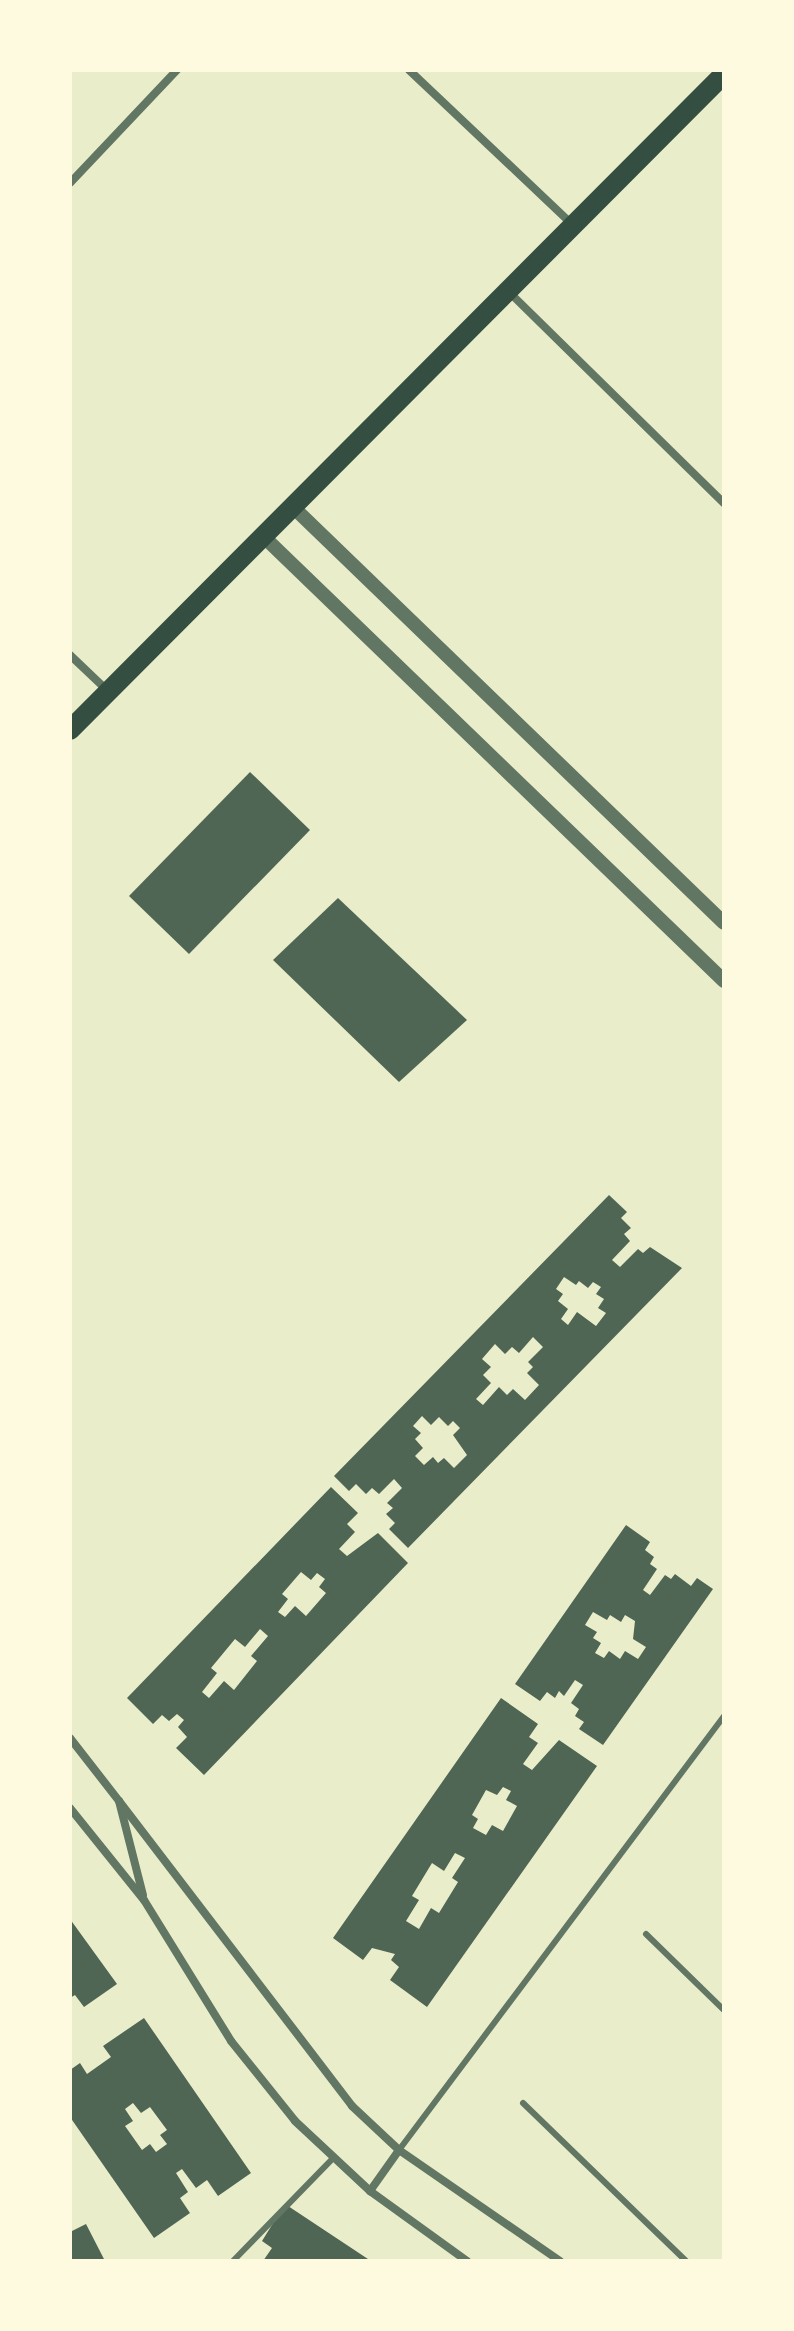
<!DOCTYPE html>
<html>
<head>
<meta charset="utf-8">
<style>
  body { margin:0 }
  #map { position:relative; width:794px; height:2331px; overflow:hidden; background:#e9edc9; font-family:Mulish,sans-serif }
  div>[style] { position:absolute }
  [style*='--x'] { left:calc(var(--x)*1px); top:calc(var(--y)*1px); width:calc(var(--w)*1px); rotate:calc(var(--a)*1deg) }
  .building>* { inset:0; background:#4f6655 }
  .service>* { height:6px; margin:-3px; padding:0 3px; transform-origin:3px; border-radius:3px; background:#617663 }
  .minor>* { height:8px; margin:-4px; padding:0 4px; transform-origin:4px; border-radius:4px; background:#617663 }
  .tertiary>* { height:14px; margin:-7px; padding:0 7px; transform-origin:7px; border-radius:7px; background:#617663 }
  .primary>* { height:20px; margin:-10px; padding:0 10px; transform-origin:10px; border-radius:10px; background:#344e41 }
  span { translate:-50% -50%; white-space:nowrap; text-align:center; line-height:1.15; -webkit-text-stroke:8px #fefae0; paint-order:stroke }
  .frame { position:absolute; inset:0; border:72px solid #fefae0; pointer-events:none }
</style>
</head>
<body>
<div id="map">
  <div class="building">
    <div style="clip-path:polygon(250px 772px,310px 830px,189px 954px,129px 896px)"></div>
    <div style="clip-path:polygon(338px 898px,467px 1020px,399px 1082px,273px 960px)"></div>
    <div style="clip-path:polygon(evenodd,609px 1195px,627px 1212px,621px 1218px,631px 1228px,624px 1234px,630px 1241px,612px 1260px,620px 1267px,638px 1249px,643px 1253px,650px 1247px,682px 1268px,408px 1548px,389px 1529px,395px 1523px,386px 1514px,393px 1508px,387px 1503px,402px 1488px,394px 1479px,379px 1494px,372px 1488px,366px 1494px,356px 1484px,349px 1491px,334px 1476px,609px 1195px,564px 1277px,576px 1285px,579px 1281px,588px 1288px,593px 1282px,601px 1287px,596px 1294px,604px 1299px,598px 1308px,606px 1313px,596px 1326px,577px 1312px,568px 1325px,561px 1319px,568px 1309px,558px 1301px,563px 1294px,556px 1289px,564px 1277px,609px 1195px,533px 1337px,543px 1347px,528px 1362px,533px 1367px,527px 1373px,539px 1385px,525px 1400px,513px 1389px,507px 1395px,499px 1387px,483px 1405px,476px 1399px,491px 1383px,483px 1375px,491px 1367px,482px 1359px,495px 1344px,505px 1354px,512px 1347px,519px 1353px,533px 1337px,609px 1195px,422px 1416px,431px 1425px,439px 1417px,448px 1426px,453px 1421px,460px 1428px,453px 1435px,467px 1455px,454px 1468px,444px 1458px,438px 1463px,433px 1457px,424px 1465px,415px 1456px,423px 1448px,415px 1439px,421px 1433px,413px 1426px,422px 1416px)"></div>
    <div style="clip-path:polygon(evenodd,331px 1487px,358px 1513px,347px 1524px,355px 1532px,339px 1549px,347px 1556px,378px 1533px,408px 1563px,204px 1775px,176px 1748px,187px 1737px,178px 1727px,184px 1720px,177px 1714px,169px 1721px,162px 1715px,153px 1724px,127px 1698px,331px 1487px,301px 1572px,311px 1580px,317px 1573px,325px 1579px,319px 1587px,326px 1593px,306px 1616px,295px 1606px,285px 1617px,278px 1612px,288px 1599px,282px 1594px,301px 1572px,331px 1487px,260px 1629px,268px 1636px,251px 1656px,257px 1661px,234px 1690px,224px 1681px,209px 1698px,202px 1692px,217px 1673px,211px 1668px,235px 1639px,245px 1647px,260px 1629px)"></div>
    <div style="clip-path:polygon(evenodd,626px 1525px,650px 1542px,645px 1550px,654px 1557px,650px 1564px,657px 1569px,643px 1590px,650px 1595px,665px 1575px,671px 1579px,675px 1574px,691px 1586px,697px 1578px,713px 1589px,603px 1745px,579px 1729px,584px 1722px,575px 1716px,579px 1709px,571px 1703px,583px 1685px,575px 1680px,564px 1696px,559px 1691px,555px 1698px,547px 1692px,540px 1701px,515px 1684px,626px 1525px,593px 1612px,607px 1620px,610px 1615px,621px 1622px,625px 1615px,635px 1621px,633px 1639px,646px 1647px,638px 1659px,625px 1651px,620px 1659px,609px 1651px,604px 1658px,595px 1653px,601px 1643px,593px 1638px,597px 1632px,585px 1625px,593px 1612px)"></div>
    <div style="clip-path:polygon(evenodd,501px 1698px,538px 1724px,529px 1737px,538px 1743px,523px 1764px,532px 1770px,559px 1740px,597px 1766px,427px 2007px,390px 1980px,399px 1967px,391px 1960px,395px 1954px,372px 1948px,363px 1960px,333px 1938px,501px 1698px,503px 1787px,511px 1791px,506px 1800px,517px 1806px,503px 1831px,492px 1825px,486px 1835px,473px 1828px,478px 1819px,472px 1815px,486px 1790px,497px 1795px,503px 1787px,501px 1698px,455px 1853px,465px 1858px,452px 1878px,458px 1882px,439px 1913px,431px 1908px,419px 1929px,406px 1921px,419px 1900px,412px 1896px,432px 1863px,444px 1871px,455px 1853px)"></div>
    <div style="clip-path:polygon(70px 1919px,117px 1984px,84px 2007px,75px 1995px,70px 1998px)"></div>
    <div style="clip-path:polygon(evenodd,144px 2018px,251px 2173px,218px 2196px,207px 2180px,196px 2188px,182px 2169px,176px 2173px,188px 2192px,180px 2198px,190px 2213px,154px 2238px,70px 2117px,70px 2070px,80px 2063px,87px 2074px,111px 2057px,103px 2046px,144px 2018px,133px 2103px,141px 2113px,150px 2107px,167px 2130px,160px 2135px,167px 2144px,156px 2152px,150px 2144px,142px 2150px,125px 2126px,133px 2121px,125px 2109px,133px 2103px)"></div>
    <div style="clip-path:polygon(285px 2204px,371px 2261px,263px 2261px,272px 2248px,262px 2241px)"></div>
    <div style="clip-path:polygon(86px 2224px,105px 2261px,70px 2261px,70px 2232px)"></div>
  </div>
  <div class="service">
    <div style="--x:646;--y:1934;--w:109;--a:44.3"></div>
    <div style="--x:523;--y:2103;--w:227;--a:44.1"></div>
    <div style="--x:399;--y:2150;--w:542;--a:-53.17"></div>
    <div style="--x:233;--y:2261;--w:145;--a:-45.8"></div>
  </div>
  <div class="minor">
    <div style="--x:409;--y:70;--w:226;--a:43.4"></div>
    <div style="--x:70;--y:183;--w:156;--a:-46.6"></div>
    <div style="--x:508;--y:291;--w:303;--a:44.5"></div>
    <div style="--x:70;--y:655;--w:52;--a:43.5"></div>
    <div style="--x:70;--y:1738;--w:80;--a:52.1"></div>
    <div style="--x:119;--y:1801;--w:97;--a:75.7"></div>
    <div style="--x:119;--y:1801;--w:384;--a:52.6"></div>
    <div style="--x:352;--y:2106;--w:64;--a:43.1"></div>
    <div style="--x:399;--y:2150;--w:196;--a:34.6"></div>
    <div style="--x:70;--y:1808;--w:118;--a:51.2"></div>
    <div style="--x:144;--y:1900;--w:166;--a:58.3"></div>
    <div style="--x:231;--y:2041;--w:102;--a:51.3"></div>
    <div style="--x:295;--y:2121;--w:103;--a:43"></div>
    <div style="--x:370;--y:2191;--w:120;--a:35.8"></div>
    <div style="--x:370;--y:2191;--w:50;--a:-54.7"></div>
  </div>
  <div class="tertiary">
    <div style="--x:292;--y:506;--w:600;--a:43.99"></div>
    <div style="--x:262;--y:535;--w:642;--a:43.99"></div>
  </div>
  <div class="primary">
    <div style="--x:70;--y:730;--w:926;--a:-45.09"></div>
  </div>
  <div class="frame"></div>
</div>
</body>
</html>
